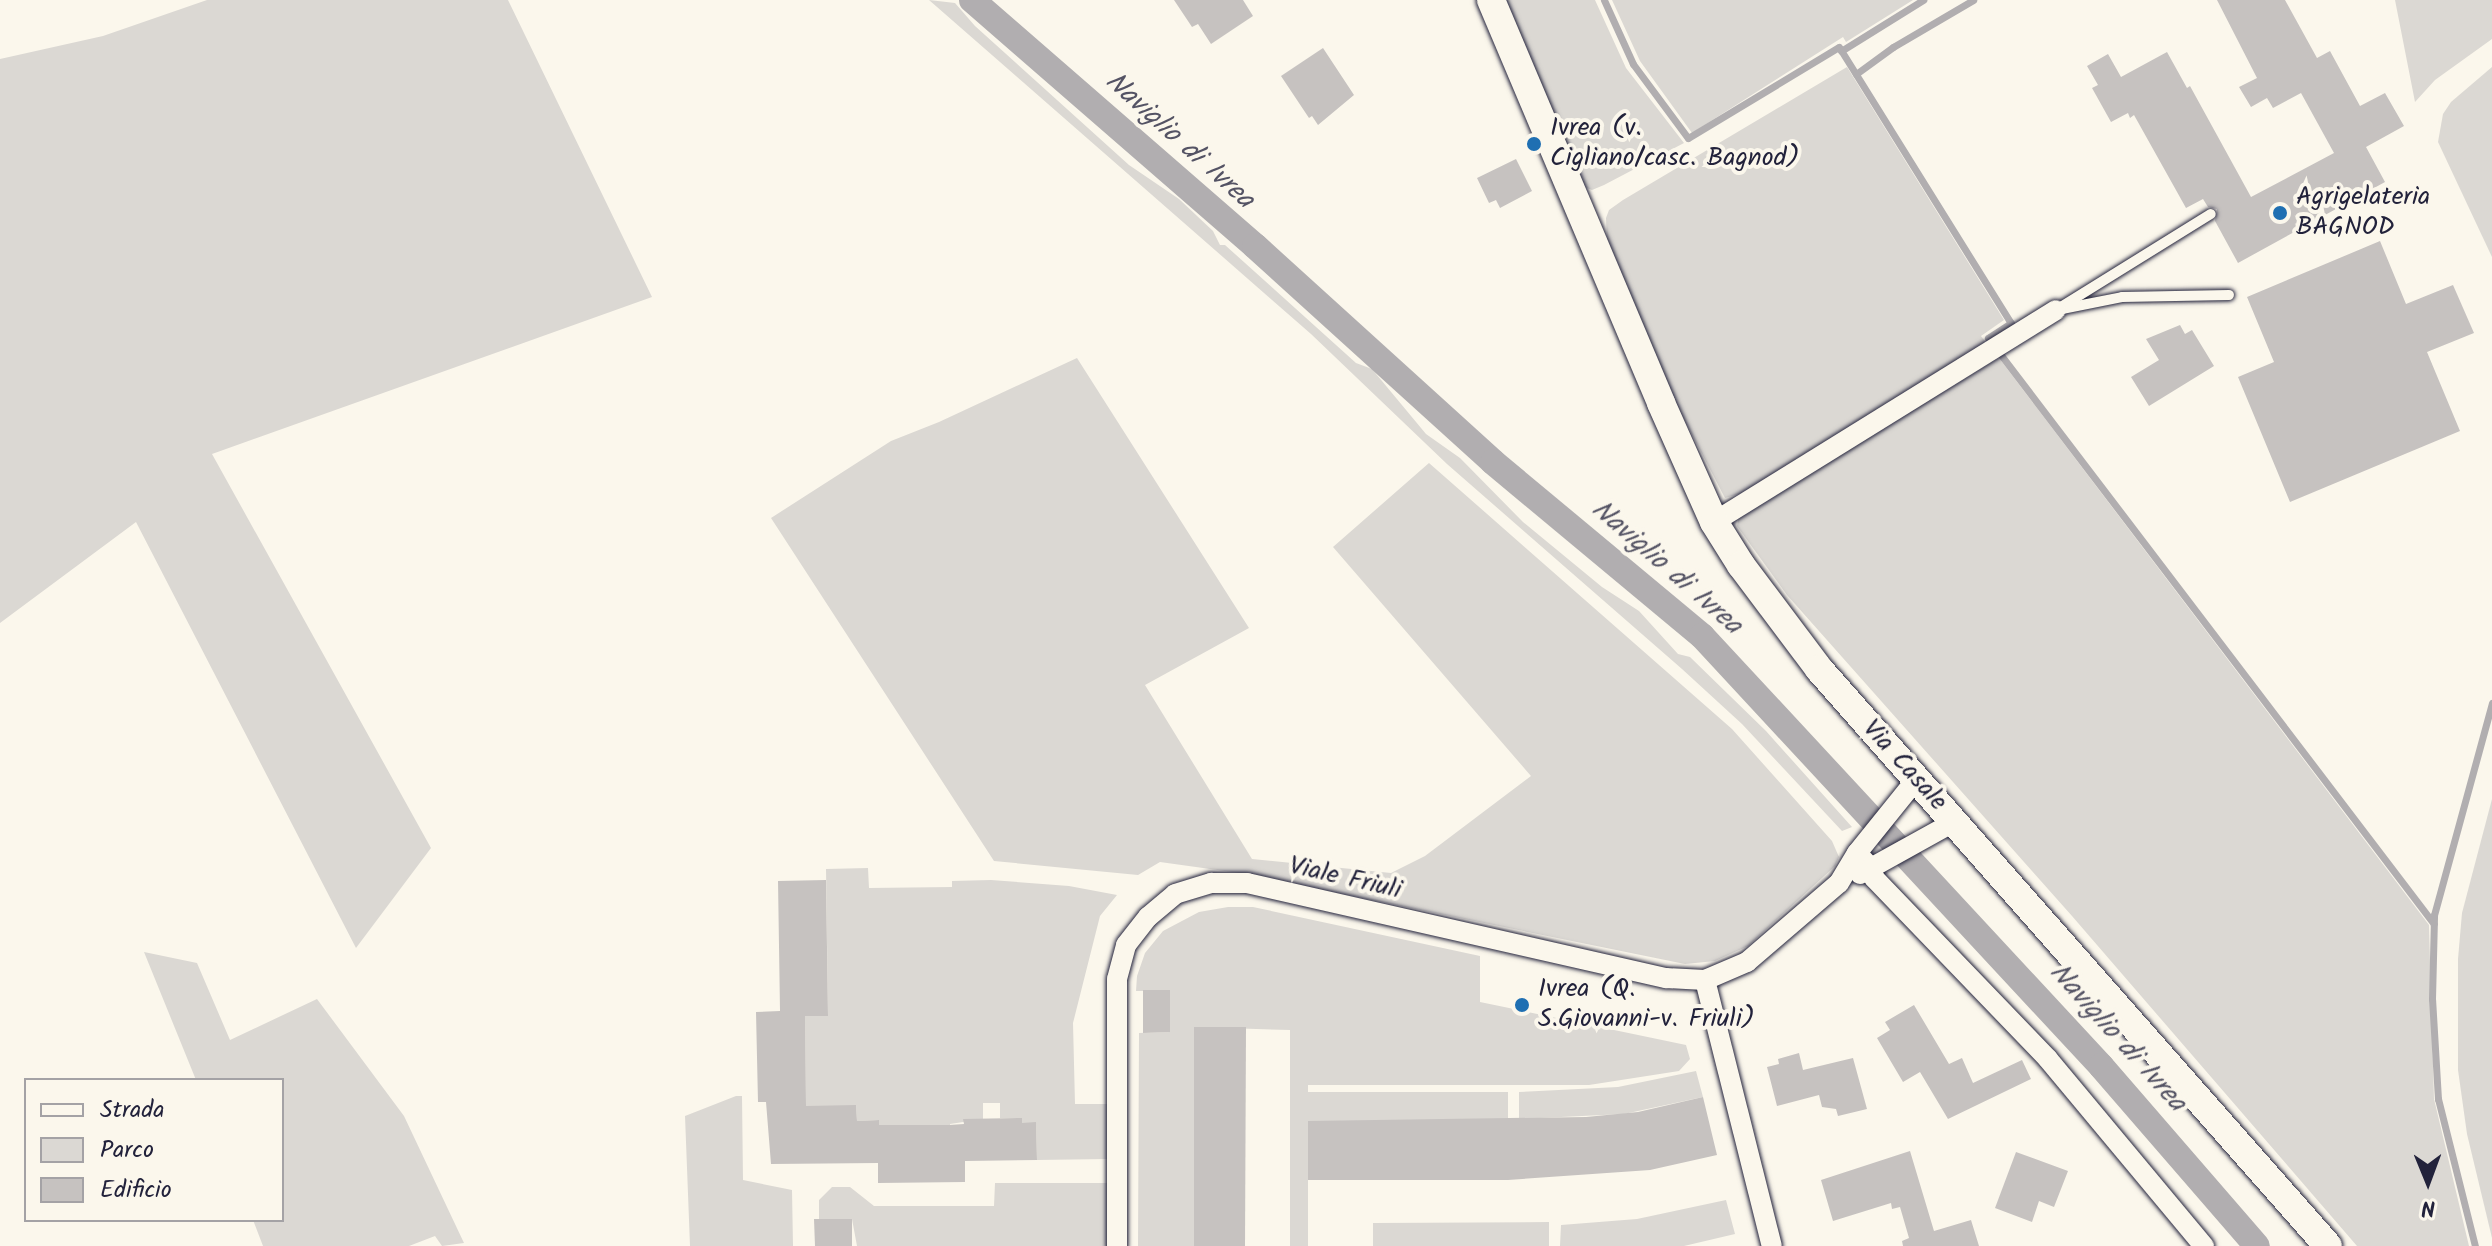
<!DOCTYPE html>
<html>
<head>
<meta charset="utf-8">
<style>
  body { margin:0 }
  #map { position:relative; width:2492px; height:1246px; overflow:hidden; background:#fbf7ec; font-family:Kalam,sans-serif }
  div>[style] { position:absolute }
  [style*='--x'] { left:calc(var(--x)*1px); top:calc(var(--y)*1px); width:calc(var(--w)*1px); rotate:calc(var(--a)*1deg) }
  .green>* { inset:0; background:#dbd8d3 }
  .stream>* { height:7px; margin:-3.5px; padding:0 3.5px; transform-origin:3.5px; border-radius:3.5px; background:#b1aeb0 }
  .canal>* { height:26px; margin:-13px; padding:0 13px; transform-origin:13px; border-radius:13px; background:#b1aeb0 }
  .building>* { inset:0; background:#c6c2c0 }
  .roads { filter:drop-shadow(0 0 2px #22223b) drop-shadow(0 0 2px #22223b) }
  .lane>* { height:10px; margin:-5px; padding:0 5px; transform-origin:5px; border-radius:5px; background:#fbf7ec }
  .street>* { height:20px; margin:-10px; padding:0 10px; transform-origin:10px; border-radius:10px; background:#fbf7ec }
  .secondary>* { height:28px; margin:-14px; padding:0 14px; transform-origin:14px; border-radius:14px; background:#fbf7ec }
  .dots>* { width:22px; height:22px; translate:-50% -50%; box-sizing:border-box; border:4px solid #fbf7ec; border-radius:50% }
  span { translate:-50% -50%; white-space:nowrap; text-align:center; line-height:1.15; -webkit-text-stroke:8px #fbf7ec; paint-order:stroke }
  .poi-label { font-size:26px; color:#22223b }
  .left { translate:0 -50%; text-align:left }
  .street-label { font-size:26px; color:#22223b }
  .water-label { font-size:28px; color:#545364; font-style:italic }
  .legend { position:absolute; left:24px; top:1078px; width:260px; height:144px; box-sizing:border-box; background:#fbf7ec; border:2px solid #a4a2a5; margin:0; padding:10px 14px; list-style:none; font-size:24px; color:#22223b }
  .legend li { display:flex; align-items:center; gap:16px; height:40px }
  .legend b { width:40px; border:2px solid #a4a2a5 }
  .north { position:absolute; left:2388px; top:1142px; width:80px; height:80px; -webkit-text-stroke:6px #fbf7ec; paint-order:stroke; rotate:179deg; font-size:22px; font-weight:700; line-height:32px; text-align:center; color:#22223b }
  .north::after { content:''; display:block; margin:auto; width:28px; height:36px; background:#22223b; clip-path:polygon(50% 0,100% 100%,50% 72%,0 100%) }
</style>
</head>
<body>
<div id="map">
  <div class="green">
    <div style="clip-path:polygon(207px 0,508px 0,652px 297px,212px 454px,431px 848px,356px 948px,136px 522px,0 623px,0 59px,103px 36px)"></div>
    <div style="clip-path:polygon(929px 0,955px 3px,975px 26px,1129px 165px,1179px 199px,1213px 231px,1220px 245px,1225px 245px,1356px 363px,1372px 369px,1426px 434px,1460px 458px,1523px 522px,1602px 587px,1639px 611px,1678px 654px,1690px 657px,1766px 731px,1852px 827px,1842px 831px,1742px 724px,1682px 669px,1447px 464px,1311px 334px)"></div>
    <div style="clip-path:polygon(1503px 0,1595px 0,1626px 68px,1684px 143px,1604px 185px,1592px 190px,1582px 186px)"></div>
    <div style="clip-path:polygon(1612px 0,1913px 0,1846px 42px,1843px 37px,1692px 133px,1640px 61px)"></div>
    <div style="clip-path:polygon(2395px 0,2492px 0,2492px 39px,2435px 80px,2415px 102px)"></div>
    <div style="clip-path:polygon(1847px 67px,2004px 320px,1981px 336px,1987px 344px,1742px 493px,1725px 498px,1673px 398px,1607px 241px,1606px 218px,1609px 210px,1623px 200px)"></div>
    <div style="clip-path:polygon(2492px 67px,2492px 257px,2438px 142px,2443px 114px,2451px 102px)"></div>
    <div style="clip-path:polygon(1077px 358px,1249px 628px,1145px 685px,1252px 859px,1391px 873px,1425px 856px,1531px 776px,1333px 547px,1429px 463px,1732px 729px,1832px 841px,1839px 857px,1835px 866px,1748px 946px,1715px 961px,1685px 964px,1239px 873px,1160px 862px,1138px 875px,994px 861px,771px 518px,891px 441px,939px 422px)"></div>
    <div style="clip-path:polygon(1999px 358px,2429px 925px,2434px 1099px,2469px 1246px,2357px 1246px,2072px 916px,1787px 595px,1737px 526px,1739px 516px)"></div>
    <div style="clip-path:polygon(2492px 799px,2492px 1238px,2467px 1134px,2458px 1070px,2458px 959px,2462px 913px)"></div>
    <div style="clip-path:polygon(868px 868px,869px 888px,952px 887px,952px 881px,991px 880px,1069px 886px,1117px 895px,1100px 916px,1073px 1023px,1075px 1104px,1108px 1104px,1108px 1159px,1037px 1160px,1036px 1123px,1022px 1123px,1022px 1118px,1000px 1118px,1000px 1103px,983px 1103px,983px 1119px,950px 1124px,950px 1140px,893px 1141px,892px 1125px,879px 1125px,878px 1120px,857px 1121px,856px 1105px,806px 1126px,805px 1016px,828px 1015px,826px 869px)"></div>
    <div style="clip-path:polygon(1228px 907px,1253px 907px,1480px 956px,1480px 1002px,1686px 1045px,1690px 1059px,1679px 1071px,1589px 1085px,1308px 1085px,1308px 1092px,1508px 1092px,1508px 1121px,1308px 1121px,1308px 1246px,1290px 1246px,1290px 1030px,1194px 1027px,1194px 1246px,1138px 1246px,1139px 1033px,1170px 1032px,1170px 991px,1136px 991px,1137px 976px,1145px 953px,1163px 931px,1199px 912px)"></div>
    <div style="clip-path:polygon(144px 952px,197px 963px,230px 1040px,317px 999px,404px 1116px,464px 1243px,442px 1246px,435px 1236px,409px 1246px,263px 1246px,253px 1220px,282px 1220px,282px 1080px,196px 1080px)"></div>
    <div style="clip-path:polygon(1696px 1071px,1703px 1097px,1624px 1114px,1519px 1119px,1519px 1092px,1618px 1087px)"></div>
    <div style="clip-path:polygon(736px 1096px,742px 1096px,743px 1180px,792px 1190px,793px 1246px,690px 1246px,685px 1116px)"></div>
    <div style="clip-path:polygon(995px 1183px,1112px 1183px,1112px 1246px,857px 1246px,852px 1219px,819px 1219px,819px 1200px,832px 1187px,850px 1187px,874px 1206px,994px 1206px)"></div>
    <div style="clip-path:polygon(1726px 1200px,1735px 1234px,1684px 1246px,1560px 1246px,1561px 1225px,1637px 1219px)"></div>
    <div style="clip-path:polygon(1549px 1222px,1549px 1246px,1373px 1246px,1373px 1223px)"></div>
  </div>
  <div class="stream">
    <div style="--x:1604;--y:0;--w:70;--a:65.6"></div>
    <div style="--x:1633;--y:64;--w:92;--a:53.4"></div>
    <div style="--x:1688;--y:138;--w:176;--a:-31.1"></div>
    <div style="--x:1839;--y:47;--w:325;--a:58.1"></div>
    <div style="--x:2011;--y:323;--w:27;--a:147"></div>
    <div style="--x:1988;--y:338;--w:736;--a:52.73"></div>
    <div style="--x:1841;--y:51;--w:97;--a:-31.9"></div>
    <div style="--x:1856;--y:74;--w:46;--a:-36.1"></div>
    <div style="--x:1893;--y:47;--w:93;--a:-30.4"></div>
    <div style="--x:2475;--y:1246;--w:152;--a:-104.1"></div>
    <div style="--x:2438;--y:1099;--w:100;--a:-93.4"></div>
    <div style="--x:2432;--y:999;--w:84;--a:-88.6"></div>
    <div style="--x:2434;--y:915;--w:220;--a:-74.7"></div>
  </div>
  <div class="canal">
    <div style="--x:972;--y:0;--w:375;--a:41"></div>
    <div style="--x:1255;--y:246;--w:321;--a:42.2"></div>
    <div style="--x:1493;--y:462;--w:272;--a:39.8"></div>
    <div style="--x:1702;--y:636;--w:587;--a:47.14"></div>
    <div style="--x:2101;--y:1066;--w:238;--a:49.1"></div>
  </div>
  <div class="building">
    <div style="clip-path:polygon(1174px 0,1243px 0,1253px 16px,1211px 44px,1198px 24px,1192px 27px)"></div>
    <div style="clip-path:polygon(2217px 0,2285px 0,2317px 58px,2330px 51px,2360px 106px,2385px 93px,2404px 126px,2366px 147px,2385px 182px,2238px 263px,2215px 221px,2217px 209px,2208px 207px,2203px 199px,2186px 208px,2134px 115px,2130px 118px,2128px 113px,2111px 122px,2092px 88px,2098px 85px,2087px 66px,2108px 54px,2121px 77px,2167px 52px,2187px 88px,2190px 86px,2251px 197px,2334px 153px,2301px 93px,2273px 108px,2267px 98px,2251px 107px,2239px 87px,2257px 78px)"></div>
    <div style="clip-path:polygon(1323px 48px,1354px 95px,1318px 125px,1312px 116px,1309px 118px,1281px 76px)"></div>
    <div style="clip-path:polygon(1516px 159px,1532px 191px,1500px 208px,1496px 200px,1489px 203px,1477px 178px)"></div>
    <div style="clip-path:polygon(2380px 241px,2406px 304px,2453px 285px,2474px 333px,2427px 352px,2460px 431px,2290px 502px,2238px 377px,2274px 362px,2247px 297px)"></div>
    <div style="clip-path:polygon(2180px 325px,2185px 334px,2192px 330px,2214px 366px,2149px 406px,2131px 377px,2159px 360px,2146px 339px)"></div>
    <div style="clip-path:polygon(826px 880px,828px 1016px,805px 1016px,806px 1106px,856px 1105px,857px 1121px,879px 1120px,879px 1125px,949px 1125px,964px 1124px,963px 1119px,1022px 1118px,1022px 1123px,1036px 1122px,1037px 1160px,965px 1161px,965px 1182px,878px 1183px,878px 1163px,771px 1164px,766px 1102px,758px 1102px,756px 1012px,780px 1011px,778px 881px)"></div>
    <div style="clip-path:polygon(1143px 990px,1170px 990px,1170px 1032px,1143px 1033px)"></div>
    <div style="clip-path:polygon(1914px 1005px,1949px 1064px,1962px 1058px,1973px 1083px,2022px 1060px,2031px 1079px,1948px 1119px,1920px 1072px,1903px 1082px,1877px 1038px,1890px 1030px,1885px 1022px)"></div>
    <div style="clip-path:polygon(1194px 1027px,1246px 1027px,1245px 1246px,1194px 1246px)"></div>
    <div style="clip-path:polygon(1799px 1053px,1803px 1070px,1853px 1058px,1867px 1109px,1838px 1116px,1836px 1109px,1822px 1107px,1819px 1095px,1777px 1106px,1767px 1067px,1779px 1064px,1778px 1059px)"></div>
    <div style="clip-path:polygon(1703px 1097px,1717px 1155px,1650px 1170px,1508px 1180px,1308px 1180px,1308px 1121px,1586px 1117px,1638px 1112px)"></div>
    <div style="clip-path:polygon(1910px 1151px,1934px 1231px,1971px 1220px,1979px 1246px,1903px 1246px,1902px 1241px,1909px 1238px,1900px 1207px,1892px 1209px,1891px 1203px,1833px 1221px,1821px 1180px)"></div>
    <div style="clip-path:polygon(2016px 1152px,2068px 1171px,2054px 1207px,2039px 1201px,2032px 1222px,1995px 1208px)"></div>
    <div style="clip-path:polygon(814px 1219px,852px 1219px,852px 1246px,815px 1246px)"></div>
  </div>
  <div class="roads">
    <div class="lane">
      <div style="--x:2062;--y:309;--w:61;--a:-11.3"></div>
      <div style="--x:2122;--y:297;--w:107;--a:-1.1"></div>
      <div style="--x:2056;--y:310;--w:182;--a:-31.8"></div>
    </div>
    <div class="street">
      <div style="--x:1714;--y:522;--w:402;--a:-31.8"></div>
      <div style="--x:1857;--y:853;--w:22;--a:47"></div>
      <div style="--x:1872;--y:869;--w:9;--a:77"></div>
      <div style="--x:1874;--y:878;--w:251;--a:46.1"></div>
      <div style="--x:2048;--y:1059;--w:244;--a:50.2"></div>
      <div style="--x:1860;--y:874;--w:107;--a:-29"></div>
      <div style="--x:1705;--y:980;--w:274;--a:75.9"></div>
      <div style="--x:1117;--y:1246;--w:267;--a:-90"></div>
      <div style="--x:1117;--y:979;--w:35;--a:-75"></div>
      <div style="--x:1126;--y:945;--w:36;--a:-52"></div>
      <div style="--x:1148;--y:917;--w:35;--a:-40"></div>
      <div style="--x:1175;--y:894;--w:38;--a:-17"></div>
      <div style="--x:1211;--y:883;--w:36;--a:0"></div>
      <div style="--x:1247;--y:883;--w:430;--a:12.8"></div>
      <div style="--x:1666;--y:978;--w:39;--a:3"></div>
      <div style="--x:1705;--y:980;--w:46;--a:-23.2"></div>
      <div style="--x:1747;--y:962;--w:121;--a:-40.7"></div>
      <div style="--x:1839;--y:883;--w:35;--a:-59"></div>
      <div style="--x:1857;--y:853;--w:94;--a:-51.1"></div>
    </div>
    <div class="secondary">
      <div style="--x:1491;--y:0;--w:437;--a:67.1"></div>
      <div style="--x:1661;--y:403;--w:130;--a:66"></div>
      <div style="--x:1714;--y:522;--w:51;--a:57.9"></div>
      <div style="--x:1741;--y:565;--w:130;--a:53.1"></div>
      <div style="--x:1819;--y:669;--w:769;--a:48.58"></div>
    </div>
  </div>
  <div class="dots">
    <div style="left:1534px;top:144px;background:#1f6fb2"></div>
    <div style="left:2280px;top:213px;background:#1f6fb2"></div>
    <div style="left:1522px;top:1005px;background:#1f6fb2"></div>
  </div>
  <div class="poi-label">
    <span class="left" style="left:1550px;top:144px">Ivrea (v.<br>Cigliano/casc. Bagnod)</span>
    <span class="left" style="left:2296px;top:213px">Agrigelateria<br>BAGNOD</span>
    <span class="left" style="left:1538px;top:1005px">Ivrea (Q.<br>S.Giovanni-v. Friuli)</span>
  </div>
  <div class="street-label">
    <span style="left:1904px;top:766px;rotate:48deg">Via Casale</span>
    <span style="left:1345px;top:879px;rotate:13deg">Viale Friuli</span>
  </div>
  <div class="water-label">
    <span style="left:1179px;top:141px;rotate:42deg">Naviglio di Ivrea</span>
    <span style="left:1666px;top:568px;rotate:41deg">Naviglio di Ivrea</span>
    <span style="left:2117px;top:1038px;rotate:48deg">Naviglio di Ivrea</span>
  </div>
  <ul class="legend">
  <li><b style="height:10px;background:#fbf7ec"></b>Strada</li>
  <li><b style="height:22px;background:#dbd8d3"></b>Parco</li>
  <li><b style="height:22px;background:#c6c2c0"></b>Edificio</li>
  </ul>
  <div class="north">N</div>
</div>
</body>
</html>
